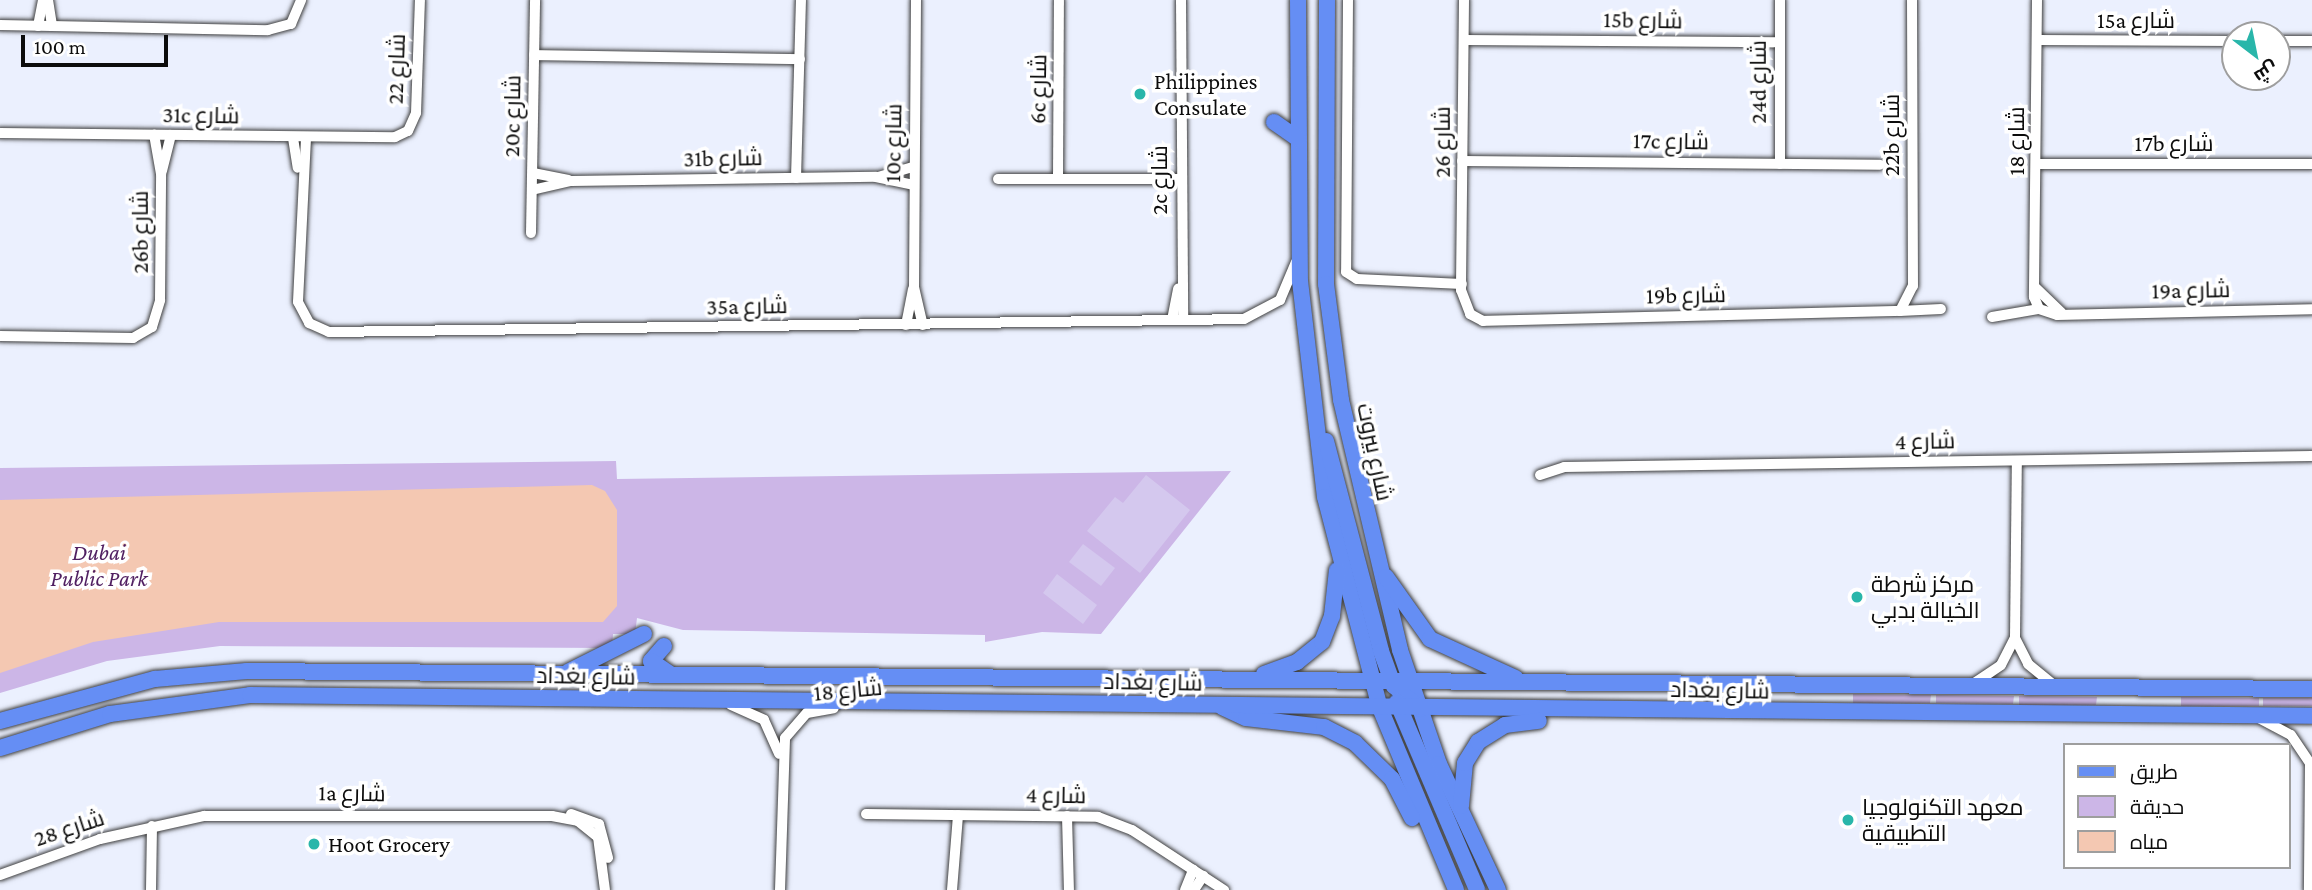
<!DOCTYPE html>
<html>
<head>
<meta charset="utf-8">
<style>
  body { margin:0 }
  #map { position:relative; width:2312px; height:890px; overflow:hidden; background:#ebf0fe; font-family:"Crimson Pro",Cairo,serif }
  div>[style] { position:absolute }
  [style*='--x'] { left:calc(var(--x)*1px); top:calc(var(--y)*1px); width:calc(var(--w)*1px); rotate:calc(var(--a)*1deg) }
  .green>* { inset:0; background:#ccb6e7 }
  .pitch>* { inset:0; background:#d4c8ee }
  .water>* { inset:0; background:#f4c8b2 }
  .roads { filter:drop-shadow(0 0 2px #3f3f3f) drop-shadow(0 0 2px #3f3f3f) }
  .street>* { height:10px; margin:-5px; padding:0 5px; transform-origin:5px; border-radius:5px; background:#fff }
  .primary>* { height:16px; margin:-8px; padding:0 8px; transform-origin:8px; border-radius:8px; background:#658ef4 }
  .dots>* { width:19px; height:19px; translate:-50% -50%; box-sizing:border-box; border:4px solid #fff; border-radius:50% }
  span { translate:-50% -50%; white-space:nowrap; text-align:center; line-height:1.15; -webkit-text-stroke:7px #fff; paint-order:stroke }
  .street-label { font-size:23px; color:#0c0c0c }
  .poi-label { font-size:23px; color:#0c0c0c }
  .left { translate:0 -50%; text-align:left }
  .park-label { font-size:23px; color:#501f61; font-style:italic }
  .legend { position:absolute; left:2063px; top:743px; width:228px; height:126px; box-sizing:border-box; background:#fff; border:2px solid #9e9e9e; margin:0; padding:9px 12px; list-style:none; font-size:21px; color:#0c0c0c }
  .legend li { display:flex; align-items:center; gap:14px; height:35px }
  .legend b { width:35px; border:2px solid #9e9e9e }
  .north { position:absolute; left:2221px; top:21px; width:70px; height:70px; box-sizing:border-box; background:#fff; border:2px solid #9e9e9e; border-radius:50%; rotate:148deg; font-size:19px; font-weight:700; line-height:28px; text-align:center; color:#0c0c0c }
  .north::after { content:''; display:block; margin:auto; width:24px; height:32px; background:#29b6aa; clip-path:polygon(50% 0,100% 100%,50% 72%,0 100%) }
  .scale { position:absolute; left:21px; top:35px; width:147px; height:32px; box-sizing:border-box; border:4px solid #0c0c0c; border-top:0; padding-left:9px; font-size:21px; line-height:24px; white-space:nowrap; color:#0c0c0c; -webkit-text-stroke:5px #fff; paint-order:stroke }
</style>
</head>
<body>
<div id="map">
  <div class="green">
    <div style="clip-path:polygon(616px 461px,617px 479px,1231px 471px,1101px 634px,1042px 632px,985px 642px,985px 635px,683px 630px,637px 618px,635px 634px,613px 634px,612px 648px,220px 646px,107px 661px,0 693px,0 468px)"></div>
    <div style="clip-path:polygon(1853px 694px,1931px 695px,1930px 703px,1853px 703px)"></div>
    <div style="clip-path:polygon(1936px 695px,2014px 696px,2013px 704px,1936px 703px)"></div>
    <div style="clip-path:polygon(2019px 696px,2097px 697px,2096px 705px,2019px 705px)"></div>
    <div style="clip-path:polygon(2181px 697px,2259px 698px,2259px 706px,2181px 706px)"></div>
    <div style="clip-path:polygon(2263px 698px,2312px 698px,2312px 706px,2263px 706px)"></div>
  </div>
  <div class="pitch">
    <div style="clip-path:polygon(1146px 475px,1190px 510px,1140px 573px,1087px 531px,1115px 497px,1123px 503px)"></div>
    <div style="clip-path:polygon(1083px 544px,1115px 568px,1101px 586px,1069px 562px)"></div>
    <div style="clip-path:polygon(1057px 574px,1097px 605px,1083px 624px,1043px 593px)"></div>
  </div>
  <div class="water">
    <div style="clip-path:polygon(592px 485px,605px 491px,617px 510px,617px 606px,603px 622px,219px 622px,93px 642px,0 673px,0 500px)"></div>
  </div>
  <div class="roads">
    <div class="street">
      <div style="--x:48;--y:0;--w:25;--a:81"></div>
      <div style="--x:916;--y:0;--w:287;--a:90.4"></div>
      <div style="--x:914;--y:287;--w:39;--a:77"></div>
      <div style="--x:1181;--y:0;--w:320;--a:89.6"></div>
      <div style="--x:1348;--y:0;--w:272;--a:90.4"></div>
      <div style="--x:1346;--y:272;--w:13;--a:32"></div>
      <div style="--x:1357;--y:279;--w:105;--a:2.7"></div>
      <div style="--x:1464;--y:0;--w:290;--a:90.6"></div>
      <div style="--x:1461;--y:290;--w:26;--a:69"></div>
      <div style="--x:1470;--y:314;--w:15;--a:28"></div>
      <div style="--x:1483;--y:321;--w:417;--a:-1.4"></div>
      <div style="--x:1900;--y:311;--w:28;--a:-63"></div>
      <div style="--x:1913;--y:286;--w:286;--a:-90.2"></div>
      <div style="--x:2037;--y:0;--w:297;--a:90.6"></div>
      <div style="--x:2034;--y:297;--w:13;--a:67"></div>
      <div style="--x:2039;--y:309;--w:19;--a:18"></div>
      <div style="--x:2057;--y:315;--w:255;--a:-1.3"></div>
      <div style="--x:0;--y:25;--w:268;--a:1.1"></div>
      <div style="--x:268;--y:30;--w:24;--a:-15"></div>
      <div style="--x:291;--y:24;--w:26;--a:-67"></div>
      <div style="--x:38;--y:26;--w:26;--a:-79"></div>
      <div style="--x:1464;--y:40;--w:315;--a:0.4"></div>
      <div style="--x:2037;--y:40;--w:198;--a:0.3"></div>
      <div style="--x:2277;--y:41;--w:35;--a:0"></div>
      <div style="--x:534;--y:55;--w:266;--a:0.9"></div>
      <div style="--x:0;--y:133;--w:395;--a:0.6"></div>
      <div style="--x:395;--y:137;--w:14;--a:-25"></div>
      <div style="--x:408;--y:131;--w:20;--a:-66"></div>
      <div style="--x:416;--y:113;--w:113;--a:-88"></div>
      <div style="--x:293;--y:138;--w:30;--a:81"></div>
      <div style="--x:306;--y:138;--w:164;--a:92.8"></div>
      <div style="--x:298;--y:302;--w:24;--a:62"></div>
      <div style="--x:309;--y:323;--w:22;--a:24"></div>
      <div style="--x:329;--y:332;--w:915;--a:-0.81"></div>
      <div style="--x:1244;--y:319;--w:41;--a:-27.8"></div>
      <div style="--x:1280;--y:300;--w:41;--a:-67.2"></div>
      <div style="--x:1462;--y:161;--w:418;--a:0.5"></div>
      <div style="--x:1780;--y:164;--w:164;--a:-90"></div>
      <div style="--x:2037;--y:164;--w:275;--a:0"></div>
      <div style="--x:162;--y:171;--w:37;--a:-76"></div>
      <div style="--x:533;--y:173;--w:36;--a:11"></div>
      <div style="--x:878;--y:177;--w:37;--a:-16"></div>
      <div style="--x:796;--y:178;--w:178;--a:-88.4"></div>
      <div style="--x:998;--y:179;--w:182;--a:0"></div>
      <div style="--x:1058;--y:179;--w:179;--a:-89.7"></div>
      <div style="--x:532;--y:190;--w:40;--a:-13"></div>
      <div style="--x:571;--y:181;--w:305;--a:-0.8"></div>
      <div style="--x:876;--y:177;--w:38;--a:12"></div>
      <div style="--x:531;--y:233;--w:233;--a:-89"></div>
      <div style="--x:2036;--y:288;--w:35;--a:44"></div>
      <div style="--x:1900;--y:311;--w:41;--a:-2.8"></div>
      <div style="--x:1992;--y:317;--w:48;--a:-9.7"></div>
      <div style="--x:1172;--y:320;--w:32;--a:-79"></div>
      <div style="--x:906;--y:325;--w:36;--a:-79"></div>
      <div style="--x:0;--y:336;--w:133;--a:0.9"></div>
      <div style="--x:133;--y:338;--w:22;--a:-30"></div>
      <div style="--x:152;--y:327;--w:28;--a:-73"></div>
      <div style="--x:160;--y:300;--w:126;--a:-89.5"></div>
      <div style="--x:161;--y:174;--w:40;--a:-100"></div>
      <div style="--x:1540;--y:475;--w:25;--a:-18"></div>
      <div style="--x:1564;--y:467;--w:748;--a:-0.84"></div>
      <div style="--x:2015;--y:638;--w:29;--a:63"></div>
      <div style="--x:2028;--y:664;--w:35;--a:39"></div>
      <div style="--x:1970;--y:686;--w:37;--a:-34"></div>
      <div style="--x:2001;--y:665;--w:30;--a:-63"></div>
      <div style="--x:2015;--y:638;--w:177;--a:-89.4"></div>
      <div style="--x:731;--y:705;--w:36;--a:24"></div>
      <div style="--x:764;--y:720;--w:37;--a:66"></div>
      <div style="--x:2257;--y:717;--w:38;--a:28"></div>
      <div style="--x:2291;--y:735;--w:34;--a:56"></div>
      <div style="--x:2310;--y:763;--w:127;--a:90.5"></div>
      <div style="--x:571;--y:814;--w:30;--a:20"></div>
      <div style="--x:599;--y:824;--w:35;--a:75"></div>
      <div style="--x:866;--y:814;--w:232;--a:0.7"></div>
      <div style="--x:1098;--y:817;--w:36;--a:21"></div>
      <div style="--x:1132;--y:830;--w:110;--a:33.1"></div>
      <div style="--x:1067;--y:816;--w:74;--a:88.5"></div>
      <div style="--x:0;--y:875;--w:106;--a:-19.8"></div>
      <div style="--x:100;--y:839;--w:107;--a:-12.5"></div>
      <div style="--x:204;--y:816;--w:348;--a:0"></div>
      <div style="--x:552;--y:816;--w:26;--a:11"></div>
      <div style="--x:578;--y:821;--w:26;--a:39"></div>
      <div style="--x:598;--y:837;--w:53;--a:82.5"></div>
      <div style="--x:151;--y:890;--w:64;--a:-89.1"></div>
      <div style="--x:780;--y:890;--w:152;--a:-88.1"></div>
      <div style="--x:785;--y:738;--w:33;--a:-49"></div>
      <div style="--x:807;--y:713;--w:27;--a:-10"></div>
      <div style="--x:952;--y:890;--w:75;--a:-85.4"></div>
      <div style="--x:1185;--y:890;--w:22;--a:-68"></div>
      <div style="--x:1194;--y:890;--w:17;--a:-57"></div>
    </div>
    <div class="primary">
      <div style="--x:1298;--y:0;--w:281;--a:89.6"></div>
      <div style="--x:1300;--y:281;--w:217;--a:83.4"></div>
      <div style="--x:1325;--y:497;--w:218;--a:75.4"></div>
      <div style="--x:1380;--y:708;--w:197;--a:67.3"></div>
      <div style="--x:1327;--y:0;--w:284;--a:90.2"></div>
      <div style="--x:1326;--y:284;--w:117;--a:82.6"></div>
      <div style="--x:1341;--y:400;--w:257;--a:76.7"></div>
      <div style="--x:1400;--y:650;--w:120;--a:71.1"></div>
      <div style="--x:1439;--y:764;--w:139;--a:64.9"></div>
      <div style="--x:1274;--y:122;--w:29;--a:35"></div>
      <div style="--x:1326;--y:441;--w:217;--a:75.3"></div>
      <div style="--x:1381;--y:651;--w:37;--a:70"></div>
      <div style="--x:1394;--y:686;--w:35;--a:41"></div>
      <div style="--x:1386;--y:577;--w:76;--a:54.6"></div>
      <div style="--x:1430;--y:639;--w:94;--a:24.6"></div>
      <div style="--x:664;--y:646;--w:20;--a:131"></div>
      <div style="--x:651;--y:661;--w:23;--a:34"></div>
      <div style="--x:568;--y:672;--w:85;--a:-26.6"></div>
      <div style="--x:1264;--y:674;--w:35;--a:-20"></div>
      <div style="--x:1297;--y:662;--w:32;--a:-39"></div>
      <div style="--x:1322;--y:642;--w:28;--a:-69"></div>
      <div style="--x:1332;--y:616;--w:46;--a:-83.8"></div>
      <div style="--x:1397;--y:702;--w:204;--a:66.9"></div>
      <div style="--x:1222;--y:707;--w:26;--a:25"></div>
      <div style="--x:1246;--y:718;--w:79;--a:6.6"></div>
      <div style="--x:1324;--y:727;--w:35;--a:27"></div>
      <div style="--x:1355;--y:743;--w:52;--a:44.2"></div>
      <div style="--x:1392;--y:779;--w:44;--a:62.9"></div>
      <div style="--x:0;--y:721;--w:161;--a:-15.2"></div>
      <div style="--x:155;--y:679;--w:92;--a:-5"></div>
      <div style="--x:247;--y:671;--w:2065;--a:0.5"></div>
      <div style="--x:0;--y:748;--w:115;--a:-17.2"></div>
      <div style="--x:110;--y:714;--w:141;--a:-7.7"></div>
      <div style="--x:250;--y:695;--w:2062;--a:0.58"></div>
      <div style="--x:1461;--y:806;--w:43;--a:-84.7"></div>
      <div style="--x:1465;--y:763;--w:25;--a:-58"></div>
      <div style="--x:1478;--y:742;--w:32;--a:-32"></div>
      <div style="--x:1505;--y:725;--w:34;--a:-7"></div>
    </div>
  </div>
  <div class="dots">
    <div style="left:1140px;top:94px;background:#29b6aa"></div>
    <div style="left:1857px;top:597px;background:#29b6aa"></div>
    <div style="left:1848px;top:820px;background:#29b6aa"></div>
    <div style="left:314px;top:844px;background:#29b6aa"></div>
  </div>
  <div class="street-label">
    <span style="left:1643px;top:20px;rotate:1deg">15b شارع</span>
    <span style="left:2136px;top:20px">15a شارع</span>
    <span style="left:396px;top:69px;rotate:-88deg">شارع 22</span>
    <span style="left:1758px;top:82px;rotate:-90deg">24d شارع</span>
    <span style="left:1038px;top:89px;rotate:-89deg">6c شارع</span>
    <span style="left:201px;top:115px;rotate:1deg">31c شارع</span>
    <span style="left:512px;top:116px;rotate:-89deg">20c شارع</span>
    <span style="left:1891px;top:135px;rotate:-90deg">22b شارع</span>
    <span style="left:1671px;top:141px;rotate:1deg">17c شارع</span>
    <span style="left:2016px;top:141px;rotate:-90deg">شارع 18</span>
    <span style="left:1442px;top:142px;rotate:-90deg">شارع 26</span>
    <span style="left:893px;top:143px;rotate:-89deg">10c شارع</span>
    <span style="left:2174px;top:143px">17b شارع</span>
    <span style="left:723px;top:158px;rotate:-1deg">31b شارع</span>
    <span style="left:1159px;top:180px;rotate:-90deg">2c شارع</span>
    <span style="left:140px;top:232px;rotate:-90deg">26b شارع</span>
    <span style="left:2191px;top:290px;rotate:-1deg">19a شارع</span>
    <span style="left:1686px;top:295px;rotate:-1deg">19b شارع</span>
    <span style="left:747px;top:306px;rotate:-1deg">35a شارع</span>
    <span style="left:1925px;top:441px;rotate:-1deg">شارع 4</span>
    <span style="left:1375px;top:452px;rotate:78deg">شارع بيروت</span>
    <span style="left:586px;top:676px;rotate:1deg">شارع بغداد</span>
    <span style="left:1153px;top:682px;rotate:1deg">شارع بغداد</span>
    <span style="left:848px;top:690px;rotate:-5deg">شارع 18</span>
    <span style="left:1720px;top:690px;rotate:1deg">شارع بغداد</span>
    <span style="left:352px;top:793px;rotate:1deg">1a شارع</span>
    <span style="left:1056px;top:795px;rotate:1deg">شارع 4</span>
    <span style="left:69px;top:828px;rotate:-18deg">شارع 28</span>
  </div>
  <div class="poi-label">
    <span class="left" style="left:1154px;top:94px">Philippines<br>Consulate</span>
    <span class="left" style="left:1871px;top:597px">مركز شرطة<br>الخيالة بدبي</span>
    <span class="left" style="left:1862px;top:820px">معهد التكنولوجيا<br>التطبيقية</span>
    <span class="left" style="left:328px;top:844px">Hoot Grocery</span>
  </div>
  <div class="park-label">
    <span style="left:99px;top:565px">Dubai<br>Public Park</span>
  </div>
  <ul class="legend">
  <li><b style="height:9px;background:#658ef4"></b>طريق</li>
  <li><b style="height:19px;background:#ccb6e7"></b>حديقة</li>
  <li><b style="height:19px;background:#f4c8b2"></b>مياه</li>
  </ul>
  <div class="north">ش</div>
  <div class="scale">100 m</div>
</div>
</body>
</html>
